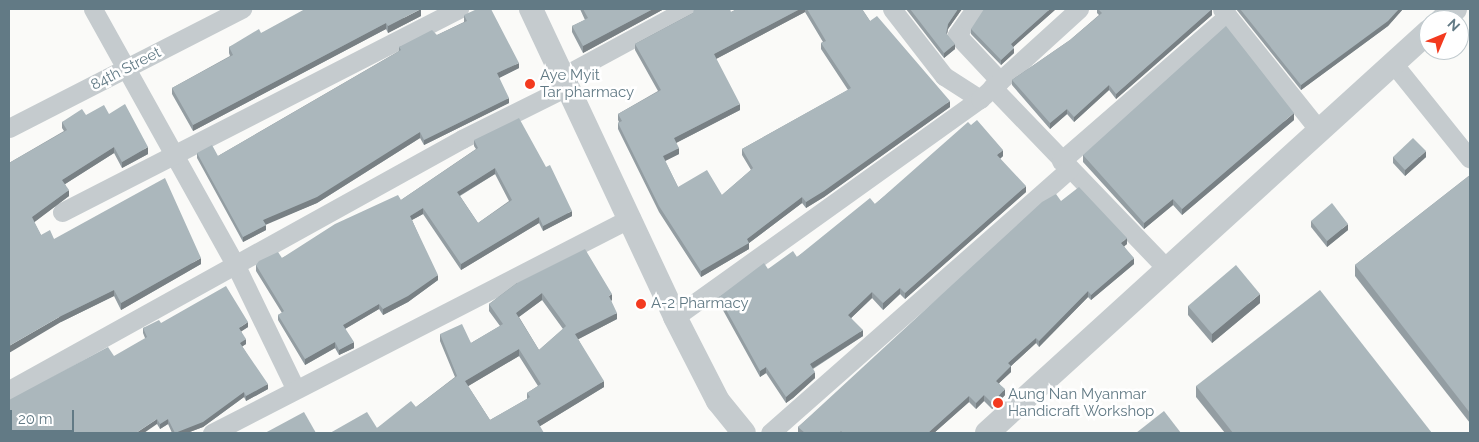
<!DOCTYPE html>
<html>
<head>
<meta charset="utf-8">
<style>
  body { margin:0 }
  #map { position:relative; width:1479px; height:442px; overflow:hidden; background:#fafaf8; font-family:Raleway,sans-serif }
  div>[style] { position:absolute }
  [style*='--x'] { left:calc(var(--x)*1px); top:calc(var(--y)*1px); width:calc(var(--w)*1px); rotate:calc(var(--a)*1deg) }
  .minor>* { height:19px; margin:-9.5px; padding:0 9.5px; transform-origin:9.5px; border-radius:9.5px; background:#c5cbce }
  .tertiary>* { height:24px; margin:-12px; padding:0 12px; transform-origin:12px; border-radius:12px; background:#c5cbce }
  .wall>* { inset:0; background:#939da2 }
  .shaded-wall>* { inset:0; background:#788084 }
  .building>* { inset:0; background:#abb7bc }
  .dots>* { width:14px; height:14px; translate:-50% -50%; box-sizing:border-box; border:2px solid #fff; border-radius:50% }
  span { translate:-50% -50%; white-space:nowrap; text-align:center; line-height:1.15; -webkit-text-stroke:5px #fff; paint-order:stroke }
  .street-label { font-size:15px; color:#627a85 }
  .poi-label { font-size:15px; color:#627a85 }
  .left { translate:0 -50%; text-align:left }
  .frame { position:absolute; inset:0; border:10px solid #627a85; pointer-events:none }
  .north { position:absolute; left:1419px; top:10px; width:50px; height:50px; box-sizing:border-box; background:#fff; border:1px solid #c0cace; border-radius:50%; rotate:45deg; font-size:14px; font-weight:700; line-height:20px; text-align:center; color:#627a85 }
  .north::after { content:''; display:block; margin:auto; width:18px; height:22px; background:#f33a1f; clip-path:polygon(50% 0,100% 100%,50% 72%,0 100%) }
  .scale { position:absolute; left:10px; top:410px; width:64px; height:22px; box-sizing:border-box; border:2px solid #627a85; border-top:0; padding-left:6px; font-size:15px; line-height:18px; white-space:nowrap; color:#627a85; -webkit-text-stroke:4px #fff; paint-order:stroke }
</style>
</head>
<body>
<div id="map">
  <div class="minor">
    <div style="--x:93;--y:9;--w:294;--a:60.9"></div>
    <div style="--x:236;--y:266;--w:136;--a:64.2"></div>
    <div style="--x:892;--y:9;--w:85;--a:52.2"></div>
    <div style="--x:944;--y:76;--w:43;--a:32.6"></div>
    <div style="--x:975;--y:9;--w:32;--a:125"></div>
    <div style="--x:957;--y:35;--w:63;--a:46.9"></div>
    <div style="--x:1222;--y:9;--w:154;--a:51.3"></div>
    <div style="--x:1392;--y:62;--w:124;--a:51.2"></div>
    <div style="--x:563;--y:76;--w:141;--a:-28.4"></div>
    <div style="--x:992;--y:87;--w:250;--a:46.1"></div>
    <div style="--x:9;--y:128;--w:262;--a:-27.1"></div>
    <div style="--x:1061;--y:161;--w:221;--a:-41"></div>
    <div style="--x:62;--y:212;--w:446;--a:-27.1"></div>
    <div style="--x:675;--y:317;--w:375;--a:-35.6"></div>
    <div style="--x:980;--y:99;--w:134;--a:-42.3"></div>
    <div style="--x:9;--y:390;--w:518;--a:-28.99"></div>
    <div style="--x:462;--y:139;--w:119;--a:-26.4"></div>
    <div style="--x:212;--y:433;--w:471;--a:-27.2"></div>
    <div style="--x:770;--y:433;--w:399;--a:-41.4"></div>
  </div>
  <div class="tertiary">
    <div style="--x:531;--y:9;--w:340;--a:64.9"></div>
    <div style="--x:675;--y:317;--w:94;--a:62.9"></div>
    <div style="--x:718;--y:401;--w:41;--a:50.9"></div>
    <div style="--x:1442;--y:20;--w:17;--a:-40"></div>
    <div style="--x:987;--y:433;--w:597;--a:-42.29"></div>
  </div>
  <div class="wall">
    <div style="clip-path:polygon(580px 9px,664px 9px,583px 53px,572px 32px,572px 26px,585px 20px)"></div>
    <div style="clip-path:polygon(evenodd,737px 9px,862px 9px,870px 21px,950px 107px,824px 197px,806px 208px,802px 203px,749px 243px,749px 249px,701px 277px,659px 212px,618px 129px,618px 123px,619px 122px,618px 120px,618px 114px,658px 91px,635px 50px,635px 44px,693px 13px,731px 12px,737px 9px,805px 12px,823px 42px,821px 43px,821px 49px,848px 90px,742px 149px,742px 155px,751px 170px,722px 195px,678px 187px,665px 161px,679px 154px,676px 143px,740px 110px,716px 59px,805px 12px)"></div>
    <div style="clip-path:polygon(906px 9px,962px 9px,948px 29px,947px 34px,955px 49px,944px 58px)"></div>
    <div style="clip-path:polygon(1056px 9px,1013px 47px,1014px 53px,1001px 65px,971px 34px,971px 29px)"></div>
    <div style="clip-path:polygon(1097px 9px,1212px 9px,1212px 15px,1116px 99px,1109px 90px,1074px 122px,1067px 114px,1050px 129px,1012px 85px,1012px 80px,1070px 40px,1099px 15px,1097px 13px)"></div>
    <div style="clip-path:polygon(1236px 9px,1403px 9px,1388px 26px,1301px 90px)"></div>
    <div style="clip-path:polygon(464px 15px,519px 68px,499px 78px,509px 103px,424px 145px,420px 138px,317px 203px,265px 224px,266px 230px,243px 242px,197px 158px,197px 153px,218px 156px,399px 51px,399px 47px,437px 35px,464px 22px)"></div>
    <div style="clip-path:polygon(421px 16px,388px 33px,386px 29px,193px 131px,172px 94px,172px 88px,230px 56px,229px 53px,229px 47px,261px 33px)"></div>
    <div style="clip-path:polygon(109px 114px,148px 154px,122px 168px,114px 153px,65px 184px,69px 196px,34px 222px,41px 235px,54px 239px,201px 264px,121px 310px,114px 296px,61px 322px,9px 163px,64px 131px,62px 128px,62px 122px,86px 115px)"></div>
    <div style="clip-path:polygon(1294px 120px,1182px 215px,1173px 205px,1144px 229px,1083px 162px,1083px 155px)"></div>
    <div style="clip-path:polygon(971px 125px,1003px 156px,1000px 159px,1026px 192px,905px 299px,900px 294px,883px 310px,872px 298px,851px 318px,863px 336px,813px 369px,815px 378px,793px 398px,786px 403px,766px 373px,760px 377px,719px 303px,719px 297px,768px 269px,797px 257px,875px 204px)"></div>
    <div style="clip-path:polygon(evenodd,474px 140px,572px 216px,543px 231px,539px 223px,461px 270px,423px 214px,412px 220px,438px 280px,408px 302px,383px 315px,379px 309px,345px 329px,354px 348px,339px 355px,335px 348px,305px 365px,278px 320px,278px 315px,282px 313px,256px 271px,256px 265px,282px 258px,401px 200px,476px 149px,474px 146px,474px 140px,495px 174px,509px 201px,478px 223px,460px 196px,495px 174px)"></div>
    <div style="clip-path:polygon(1393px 157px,1426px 157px,1405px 176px,1393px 163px)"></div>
    <div style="clip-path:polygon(1470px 175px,1470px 423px,1355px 276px,1355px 265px)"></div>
    <div style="clip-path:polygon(1061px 201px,1127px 244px,1124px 246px,1134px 264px,1091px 300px,1088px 297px,1039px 347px,1036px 343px,1011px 366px,1011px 372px,999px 383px,1005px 395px,992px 409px,984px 401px,976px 409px,969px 402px,934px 433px,799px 433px,798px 432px,798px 427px)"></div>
    <div style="clip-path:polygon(1311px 221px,1348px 230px,1327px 247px,1311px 227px)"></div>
    <div style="clip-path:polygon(evenodd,517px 283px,612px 300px,611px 301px,617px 319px,578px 339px,604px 387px,540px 426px,377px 428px,416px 407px,455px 377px,440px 341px,440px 334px,471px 343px,500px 326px,489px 311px,489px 304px,517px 283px,542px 300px,563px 329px,539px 350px,519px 317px,542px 300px,517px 283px,519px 356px,538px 386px,527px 393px,527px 399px,490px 420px,468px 386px,519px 356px)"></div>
    <div style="clip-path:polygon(1260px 303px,1212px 343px,1188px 315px,1188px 306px)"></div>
    <div style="clip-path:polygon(161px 323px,248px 327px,241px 331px,246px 344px,242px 346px,268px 389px,246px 401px,244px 397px,203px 427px,187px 433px,172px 433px,168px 424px,160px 429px,157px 424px,145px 338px,143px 333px,143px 328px)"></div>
    <div style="clip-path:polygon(1196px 386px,1432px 433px,1225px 433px,1196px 397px)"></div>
  </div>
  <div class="shaded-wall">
    <div style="clip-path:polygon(421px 9px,421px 16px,388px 33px,388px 26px)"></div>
    <div style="clip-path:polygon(653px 9px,664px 9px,583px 53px,583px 46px)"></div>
    <div style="clip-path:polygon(800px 9px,805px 9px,805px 12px,714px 60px,714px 54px)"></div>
    <div style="clip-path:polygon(958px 9px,962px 9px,948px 29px,946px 39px,948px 24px)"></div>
    <div style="clip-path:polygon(1050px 9px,1056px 9px,1011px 49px,1011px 44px)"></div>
    <div style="clip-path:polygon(1212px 9px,1212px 15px,1116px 99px,1116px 94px)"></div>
    <div style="clip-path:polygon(1399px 9px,1403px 9px,1388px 26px,1301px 90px,1301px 85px)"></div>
    <div style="clip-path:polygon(386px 23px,386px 29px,193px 131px,193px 125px)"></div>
    <div style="clip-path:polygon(955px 44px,955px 49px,944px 58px,944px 53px)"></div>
    <div style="clip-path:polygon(1014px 48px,1014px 53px,1001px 65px,1001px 60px)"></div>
    <div style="clip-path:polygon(519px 63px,519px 68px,497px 79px,497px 73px)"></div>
    <div style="clip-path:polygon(1109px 85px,1109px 90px,1074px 122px,1074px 117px)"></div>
    <div style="clip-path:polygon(509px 98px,509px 103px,424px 145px,424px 140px)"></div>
    <div style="clip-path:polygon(950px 101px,950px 107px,824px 197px,806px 208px,806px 202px)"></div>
    <div style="clip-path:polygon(740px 104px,740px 110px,674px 144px,674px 138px)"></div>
    <div style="clip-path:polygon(1067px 109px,1067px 114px,1050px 129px,1050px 123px)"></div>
    <div style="clip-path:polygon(1294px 113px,1294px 120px,1182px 215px,1182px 209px)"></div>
    <div style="clip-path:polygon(420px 132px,420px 138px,317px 203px,263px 226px,263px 220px)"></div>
    <div style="clip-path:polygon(114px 147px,114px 153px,62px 186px,62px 180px)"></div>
    <div style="clip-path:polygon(148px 147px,148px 154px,122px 168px,122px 162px)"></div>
    <div style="clip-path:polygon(679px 148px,679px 154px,663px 162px,663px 156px)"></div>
    <div style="clip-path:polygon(1003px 150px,1003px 156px,997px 161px,997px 155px)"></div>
    <div style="clip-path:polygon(1426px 151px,1426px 157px,1405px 176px,1405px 170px)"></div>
    <div style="clip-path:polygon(495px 168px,495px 174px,457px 197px,457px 192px)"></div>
    <div style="clip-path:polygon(1026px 186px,1026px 192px,905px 299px,905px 293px)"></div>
    <div style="clip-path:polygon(69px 190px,69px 196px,32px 224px,32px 217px)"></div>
    <div style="clip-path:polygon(802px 197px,802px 203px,749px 243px,749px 249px,701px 277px,701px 271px,747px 239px)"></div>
    <div style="clip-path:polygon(1173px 199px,1173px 205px,1144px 229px,1144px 223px)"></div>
    <div style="clip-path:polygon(423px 208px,423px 214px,410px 221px,410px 216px)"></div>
    <div style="clip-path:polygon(572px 211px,572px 216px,543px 231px,543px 226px)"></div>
    <div style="clip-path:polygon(539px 217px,539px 223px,461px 270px,461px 264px)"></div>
    <div style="clip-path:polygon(1348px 224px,1348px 230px,1327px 247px,1327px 241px)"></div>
    <div style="clip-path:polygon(266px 225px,266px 230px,243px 242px,243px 237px)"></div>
    <div style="clip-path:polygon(1127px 238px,1127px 244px,1121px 249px,1121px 243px)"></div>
    <div style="clip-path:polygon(201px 258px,201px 264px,121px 310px,121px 303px)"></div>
    <div style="clip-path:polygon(1134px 258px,1134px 264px,1091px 300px,1091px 295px)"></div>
    <div style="clip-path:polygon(438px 275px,438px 280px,408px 302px,383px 315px,383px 309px)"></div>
    <div style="clip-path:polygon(900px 288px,900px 294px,883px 310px,883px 303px)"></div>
    <div style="clip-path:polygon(114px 290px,114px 296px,61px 322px,9px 353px,9px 346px,61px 316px)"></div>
    <div style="clip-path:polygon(1088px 291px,1088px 297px,1039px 347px,1039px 341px)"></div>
    <div style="clip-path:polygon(872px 292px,872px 298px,848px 321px,848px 315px)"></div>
    <div style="clip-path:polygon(542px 293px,542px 300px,516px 319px,516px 313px)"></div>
    <div style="clip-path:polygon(612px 294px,612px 300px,609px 302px,609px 296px)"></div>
    <div style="clip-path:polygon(1260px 294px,1260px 303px,1212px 343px,1212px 334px)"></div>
    <div style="clip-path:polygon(379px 304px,379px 309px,343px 330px,343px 325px)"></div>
    <div style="clip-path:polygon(617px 313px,617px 319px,575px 341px,575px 334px)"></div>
    <div style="clip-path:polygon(248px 322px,248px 327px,239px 333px,239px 328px)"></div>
    <div style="clip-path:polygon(863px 330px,863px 336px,810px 370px,810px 364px)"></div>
    <div style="clip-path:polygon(1036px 338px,1036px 343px,1011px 366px,1011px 372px,996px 386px,996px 381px,1008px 363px)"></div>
    <div style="clip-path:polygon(246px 339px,246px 344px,240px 348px,240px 343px)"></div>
    <div style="clip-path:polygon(335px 342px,335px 348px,305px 365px,305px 359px)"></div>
    <div style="clip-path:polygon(354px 342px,354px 348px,339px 355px,339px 350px)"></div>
    <div style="clip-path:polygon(519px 349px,519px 356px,465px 388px,465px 381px)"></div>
    <div style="clip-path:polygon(766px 367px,766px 373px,760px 377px,760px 371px)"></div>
    <div style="clip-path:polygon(815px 372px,815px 378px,793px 398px,786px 403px,786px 397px)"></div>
    <div style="clip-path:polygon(604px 381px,604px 387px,537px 428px,537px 421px)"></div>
    <div style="clip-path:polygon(268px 384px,268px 389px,246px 401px,246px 396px)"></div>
    <div style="clip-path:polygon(1005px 389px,1005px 395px,992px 409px,992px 403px)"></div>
    <div style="clip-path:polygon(244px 392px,244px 397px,203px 427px,187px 433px,175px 433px)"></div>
    <div style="clip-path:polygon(984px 395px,984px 401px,976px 409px,976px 403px)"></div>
    <div style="clip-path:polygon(969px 396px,969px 402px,934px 433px,928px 433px)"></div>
    <div style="clip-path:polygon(157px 419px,157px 424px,144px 433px,136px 433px)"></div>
    <div style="clip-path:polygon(168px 419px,168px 424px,160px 429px,160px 424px)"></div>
  </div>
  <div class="building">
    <div style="clip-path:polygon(305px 9px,421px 9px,388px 26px,386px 23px,193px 125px,172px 88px,233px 55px,229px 47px,259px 29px,261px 33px)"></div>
    <div style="clip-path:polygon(477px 9px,491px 9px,519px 63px,497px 73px,509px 98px,424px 140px,420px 132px,317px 197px,263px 220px,266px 225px,243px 237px,197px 153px,212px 145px,218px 156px,401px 50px,399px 47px,432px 30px,437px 35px,467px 21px,464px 15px)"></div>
    <div style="clip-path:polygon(583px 9px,653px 9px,583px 46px,572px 26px,588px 18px)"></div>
    <div style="clip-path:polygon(694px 9px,730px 9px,731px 12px,737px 9px,800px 9px,714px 54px,740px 104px,674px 138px,679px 148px,663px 156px,678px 187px,707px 170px,722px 195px,753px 168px,742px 149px,851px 88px,821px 43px,826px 41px,807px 9px,862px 9px,870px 21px,877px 16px,950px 101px,824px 191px,806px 202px,802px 197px,747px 239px,749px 243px,701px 271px,659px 206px,618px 123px,622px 121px,618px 114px,661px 90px,635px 44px,693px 13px)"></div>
    <div style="clip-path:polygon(910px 9px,958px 9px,948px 24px,946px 33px,955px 44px,944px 53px)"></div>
    <div style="clip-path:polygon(984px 9px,1050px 9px,1011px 44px,1014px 48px,1001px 60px,971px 29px)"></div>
    <div style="clip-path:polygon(1098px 9px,1212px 9px,1116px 94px,1109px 85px,1074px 117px,1067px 109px,1050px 123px,1012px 80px,1070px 40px,1102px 13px)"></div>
    <div style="clip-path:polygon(1240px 9px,1399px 9px,1388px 21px,1301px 85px)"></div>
    <div style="clip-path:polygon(1226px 26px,1294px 113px,1182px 209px,1173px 199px,1144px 223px,1083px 155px)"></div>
    <div style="clip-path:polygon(125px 104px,148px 147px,122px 162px,114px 147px,62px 180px,69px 190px,32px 217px,41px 235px,50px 230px,54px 239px,165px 178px,201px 258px,121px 303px,114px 290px,61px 316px,9px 346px,9px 163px,67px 130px,62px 122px,82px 109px,86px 115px,104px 105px,109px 114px)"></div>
    <div style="clip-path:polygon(evenodd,519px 118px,546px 167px,550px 165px,572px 211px,543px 226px,539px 217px,461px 264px,423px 208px,410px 216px,438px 275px,408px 296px,383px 309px,379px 304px,343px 325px,354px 342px,339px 350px,335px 342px,305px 359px,278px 315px,284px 311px,256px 265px,259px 261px,278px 252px,282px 258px,335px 224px,398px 195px,401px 200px,478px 148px,474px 140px,519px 118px,495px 168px,512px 200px,478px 223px,457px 192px,495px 168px)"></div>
    <div style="clip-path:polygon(977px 120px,1003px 150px,997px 155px,1026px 186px,905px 293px,900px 288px,883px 303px,872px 292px,848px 315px,863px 330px,810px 364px,815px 372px,793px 391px,786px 397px,766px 367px,760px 371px,719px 297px,764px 263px,768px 269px,793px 251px,797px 257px,870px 198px,875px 204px,968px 122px,971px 125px)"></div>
    <div style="clip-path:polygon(1413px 138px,1426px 151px,1405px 170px,1393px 157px)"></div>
    <div style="clip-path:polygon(1470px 175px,1470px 413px,1355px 265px)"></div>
    <div style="clip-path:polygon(1079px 187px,1127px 238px,1121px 243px,1134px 258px,1091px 295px,1088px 291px,1039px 341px,1036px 338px,1008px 363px,1011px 366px,996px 381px,1005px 389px,992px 403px,984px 395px,976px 403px,969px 396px,928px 433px,843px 433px,841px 431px,839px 433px,805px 433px,798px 427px,1042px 202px,1056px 194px,1061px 201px)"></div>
    <div style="clip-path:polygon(1332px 203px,1348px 224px,1327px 241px,1311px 221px)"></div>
    <div style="clip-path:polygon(evenodd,585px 249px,612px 294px,609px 296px,617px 313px,575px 334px,604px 381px,537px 421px,544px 433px,330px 433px,367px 412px,377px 428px,411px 401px,416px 407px,457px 376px,440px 334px,462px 324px,471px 343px,503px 324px,489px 304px,517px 283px,585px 249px,542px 293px,566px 326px,539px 350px,516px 313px,542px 293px,585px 249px,519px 349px,541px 384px,527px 393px,530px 397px,490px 420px,465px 381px,519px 349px)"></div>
    <div style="clip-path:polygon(1236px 265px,1260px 294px,1212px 334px,1188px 306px)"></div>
    <div style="clip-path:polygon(226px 286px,248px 322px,239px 328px,246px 339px,240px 343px,268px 384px,246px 396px,244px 392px,203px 422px,175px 433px,168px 419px,160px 424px,157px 419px,136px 433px,9px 433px,9px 400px,108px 347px,114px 356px,147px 337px,143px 328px,159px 320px,161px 323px)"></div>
    <div style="clip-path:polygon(1320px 290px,1432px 433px,1233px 433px,1196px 386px)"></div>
    <div style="clip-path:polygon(1164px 411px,1181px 433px,1136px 433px)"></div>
    <div style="clip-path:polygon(304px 412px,316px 433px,265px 433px)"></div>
  </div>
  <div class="dots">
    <div style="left:530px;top:84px;background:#f33a1f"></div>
    <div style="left:641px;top:304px;background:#f33a1f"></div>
    <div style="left:998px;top:403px;background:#f33a1f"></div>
  </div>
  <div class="street-label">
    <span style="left:126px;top:69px;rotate:-27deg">84th Street</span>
  </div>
  <div class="poi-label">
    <span class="left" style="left:540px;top:84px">Aye Myit<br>Tar pharmacy</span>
    <span class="left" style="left:651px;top:304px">A-2 Pharmacy</span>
    <span class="left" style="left:1008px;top:403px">Aung Nan Myanmar<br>Handicraft Workshop</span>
  </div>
  <div class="frame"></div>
  <div class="north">N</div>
  <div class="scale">20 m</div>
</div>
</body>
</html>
